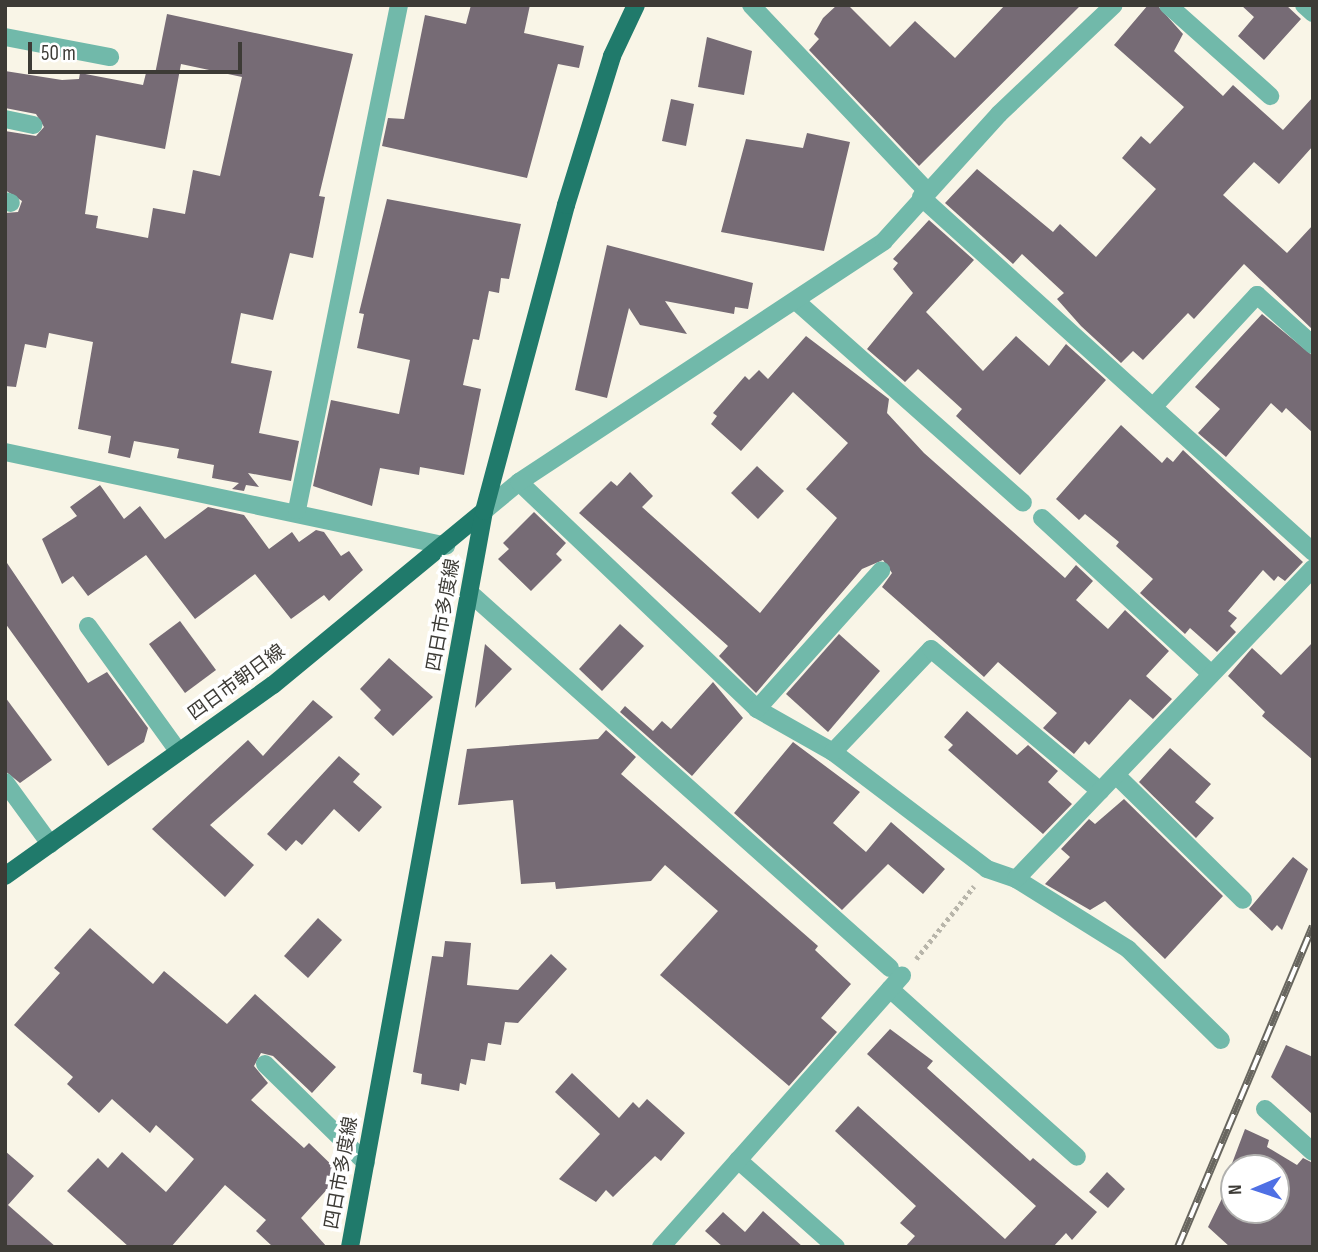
<!DOCTYPE html>
<html>
<head>
<meta charset="utf-8">
<style>
  body { margin:0 }
  #map { position:relative; width:1318px; height:1252px; overflow:hidden; background:#f9f5e7; font-family:"Sofia Sans Condensed","Noto Sans JP",sans-serif }
  div>[style] { position:absolute }
  [style*='--x'] { left:calc(var(--x)*1px); top:calc(var(--y)*1px); width:calc(var(--w)*1px); rotate:calc(var(--a)*1deg) }
  .building>* { inset:0; background:#766b75 }
  .path>* { height:4.5px; margin-top:-2.25px; transform-origin:0; background:repeating-linear-gradient(90deg,#b8b5aa 0 3.5px,transparent 0 7px) }
  .minor>* { height:18px; margin:-9px; padding:0 9px; transform-origin:9px; border-radius:9px; background:#71b9aa }
  .major>* { height:18px; margin:-9px; padding:0 9px; transform-origin:9px; border-radius:9px; background:#207a6b }
  .rail>* { height:8px; margin-top:-4px; transform-origin:0; background:repeating-linear-gradient(90deg,#fff 0 16px,#68665f 0 32px); box-sizing:border-box; border-block:2px solid #68665f }
  span { translate:-50% -50%; white-space:nowrap; text-align:center; line-height:1.15; -webkit-text-stroke:7px #fff; paint-order:stroke }
  .street-label { font-size:19px; color:#3d3b36 }
  .frame { position:absolute; inset:0; border:7px solid #3d3b36; pointer-events:none }
  .north { position:absolute; left:1220px; top:1154px; width:70px; height:70px; box-sizing:border-box; background:#fff; border:2px solid #b1b1af; border-radius:50%; rotate:268deg; font-size:19px; font-weight:700; line-height:28px; text-align:center; color:#3d3b36 }
  .north::after { content:''; display:block; margin:auto; width:24px; height:32px; background:#4f70e4; clip-path:polygon(50% 0,100% 100%,50% 72%,0 100%) }
  .scale { position:absolute; left:28px; top:42px; width:214px; height:32px; box-sizing:border-box; border:4px solid #3d3b36; border-top:0; padding-left:9px; font-size:21px; line-height:24px; white-space:nowrap; color:#3d3b36; -webkit-text-stroke:5px #fff; paint-order:stroke }
</style>
</head>
<body>
<div id="map">
  <div class="building">
    <div style="clip-path:polygon(471px 5px,530px 5px,524px 33px,584px 46px,579px 68px,558px 64px,527px 178px,382px 146px,388px 118px,404px 119px,425px 15px,466px 24px)"></div>
    <div style="clip-path:polygon(837px 5px,848px 5px,890px 47px,915px 21px,955px 58px,1005px 5px,1081px 5px,919px 166px,809px 50px,819px 39px,814px 34px,823px 18px)"></div>
    <div style="clip-path:polygon(1148px 5px,1157px 5px,1183px 34px,1174px 51px,1223px 96px,1233px 85px,1283px 130px,1313px 97px,1313px 146px,1279px 184px,1254px 162px,1223px 195px,1287px 253px,1313px 225px,1313px 330px,1244px 264px,1194px 319px,1188px 313px,1143px 360px,1133px 351px,1121px 363px,1081px 326px,1057px 299px,1064px 293px,1022px 254px,1013px 264px,945px 203px,977px 169px,1053px 232px,1060px 224px,1096px 257px,1156px 189px,1122px 158px,1141px 136px,1150px 144px,1184px 107px,1114px 45px)"></div>
    <div style="clip-path:polygon(1241px 5px,1286px 5px,1301px 19px,1264px 60px,1238px 36px,1254px 17px)"></div>
    <div style="clip-path:polygon(evenodd,167px 14px,353px 54px,319px 196px,325px 197px,313px 258px,290px 253px,273px 320px,241px 313px,231px 363px,272px 371px,259px 433px,299px 441px,291px 481px,248px 473px,259px 487px,246px 485px,244px 491px,232px 489px,239px 483px,212px 478px,214px 465px,177px 458px,179px 449px,134px 441px,130px 458px,108px 453px,111px 436px,78px 429px,93px 342px,49px 333px,46px 348px,25px 344px,16px 387px,5px 386px,5px 213px,18px 212px,22px 201px,5px 190px,5px 131px,36px 136px,44px 127px,36px 114px,5px 108px,5px 71px,62px 80px,79px 79px,80px 73px,143px 85px,146px 73px,155px 74px,167px 14px,181px 64px,242px 77px,220px 176px,193px 170px,185px 214px,153px 208px,148px 238px,96px 228px,98px 216px,85px 214px,96px 135px,165px 149px,181px 64px)"></div>
    <div style="clip-path:polygon(707px 37px,752px 51px,744px 95px,698px 87px)"></div>
    <div style="clip-path:polygon(671px 99px,694px 104px,686px 146px,662px 141px)"></div>
    <div style="clip-path:polygon(807px 133px,850px 142px,824px 251px,721px 232px,746px 139px,803px 148px)"></div>
    <div style="clip-path:polygon(387px 199px,521px 224px,509px 279px,501px 278px,499px 293px,489px 291px,479px 340px,473px 339px,463px 385px,481px 389px,464px 475px,420px 467px,419px 475px,380px 468px,372px 506px,313px 486px,331px 400px,399px 414px,410px 360px,357px 348px,364px 314px,359px 313px)"></div>
    <div style="clip-path:polygon(929px 220px,974px 260px,926px 312px,983px 371px,1016px 336px,1049px 366px,1066px 344px,1106px 380px,1020px 475px,956px 416px,962px 409px,918px 369px,905px 382px,867px 349px,913px 293px,893px 269px,898px 263px,893px 259px)"></div>
    <div style="clip-path:polygon(607px 245px,753px 283px,748px 309px,735px 307px,734px 314px,665px 301px,687px 334px,640px 325px,629px 308px,607px 398px,575px 390px)"></div>
    <div style="clip-path:polygon(1262px 314px,1313px 356px,1313px 433px,1286px 408px,1282px 413px,1271px 403px,1226px 457px,1198px 433px,1220px 409px,1195px 387px)"></div>
    <div style="clip-path:polygon(806px 336px,889px 399px,887px 413px,924px 453px,1065px 578px,1076px 565px,1093px 581px,1076px 600px,1108px 629px,1125px 610px,1169px 651px,1146px 676px,1172px 699px,1153px 719px,1130px 699px,1089px 745px,1085px 741px,1074px 754px,1043px 728px,1057px 713px,998px 662px,984px 677px,882px 587px,892px 573px,883px 560px,862px 569px,756px 693px,719px 656px,728px 646px,579px 513px,611px 481px,617px 486px,630px 472px,653px 496px,642px 507px,760px 613px,837px 518px,806px 489px,848px 443px,793px 392px,741px 451px,711px 424px,717px 416px,713px 413px,745px 376px,749px 380px,759px 370px,768px 379px)"></div>
    <div style="clip-path:polygon(1121px 425px,1162px 463px,1167px 457px,1173px 462px,1183px 450px,1303px 562px,1285px 581px,1278px 576px,1274px 581px,1263px 570px,1228px 611px,1237px 618px,1230px 626px,1236px 632px,1217px 652px,1190px 628px,1185px 634px,1140px 593px,1153px 579px,1116px 546px,1119px 542px,1085px 514px,1079px 520px,1056px 499px)"></div>
    <div style="clip-path:polygon(757px 466px,784px 491px,758px 519px,731px 493px)"></div>
    <div style="clip-path:polygon(100px 485px,124px 519px,140px 506px,165px 539px,208px 507px,244px 515px,269px 549px,292px 532px,299px 542px,316px 530px,324px 532px,341px 556px,349px 551px,363px 570px,329px 601px,324px 595px,291px 619px,255px 574px,195px 619px,146px 555px,88px 596px,73px 576px,62px 584px,42px 539px,77px 516px,70px 507px)"></div>
    <div style="clip-path:polygon(534px 512px,566px 543px,556px 554px,562px 560px,531px 591px,498px 559px,509px 549px,503px 543px)"></div>
    <div style="clip-path:polygon(5px 560px,88px 683px,107px 672px,148px 728px,144px 742px,108px 766px,5px 623px)"></div>
    <div style="clip-path:polygon(180px 621px,216px 670px,185px 693px,149px 644px)"></div>
    <div style="clip-path:polygon(620px 624px,644px 646px,602px 691px,579px 669px)"></div>
    <div style="clip-path:polygon(839px 634px,880px 671px,828px 732px,786px 694px)"></div>
    <div style="clip-path:polygon(1313px 642px,1313px 760px,1262px 716px,1265px 712px,1228px 676px,1252px 648px,1281px 675px)"></div>
    <div style="clip-path:polygon(485px 644px,512px 669px,475px 708px)"></div>
    <div style="clip-path:polygon(389px 658px,433px 697px,393px 736px,374px 718px,381px 710px,360px 689px)"></div>
    <div style="clip-path:polygon(713px 682px,743px 718px,692px 776px,620px 712px,625px 706px,653px 731px,662px 721px,671px 729px)"></div>
    <div style="clip-path:polygon(5px 697px,52px 760px,20px 783px,5px 771px)"></div>
    <div style="clip-path:polygon(313px 700px,333px 717px,210px 825px,254px 865px,225px 897px,152px 829px,248px 740px,263px 756px)"></div>
    <div style="clip-path:polygon(967px 711px,1017px 755px,1028px 745px,1058px 771px,1048px 782px,1072px 804px,1043px 834px,948px 750px,953px 745px,944px 737px)"></div>
    <div style="clip-path:polygon(606px 730px,636px 757px,621px 774px,818px 946px,815px 950px,851px 984px,821px 1018px,837px 1032px,789px 1086px,660px 975px,718px 911px,665px 865px,651px 881px,556px 889px,555px 882px,521px 884px,513px 800px,458px 805px,467px 749px,598px 739px)"></div>
    <div style="clip-path:polygon(793px 742px,860px 792px,833px 823px,866px 852px,891px 822px,945px 869px,923px 894px,888px 864px,842px 910px,734px 813px)"></div>
    <div style="clip-path:polygon(1170px 748px,1211px 784px,1195px 802px,1214px 818px,1196px 838px,1139px 782px)"></div>
    <div style="clip-path:polygon(339px 756px,360px 774px,353px 782px,382px 807px,359px 832px,334px 809px,302px 845px,296px 840px,286px 851px,267px 834px)"></div>
    <div style="clip-path:polygon(1124px 799px,1223px 896px,1165px 959px,1105px 901px,1090px 910px,1045px 884px,1070px 857px,1061px 849px,1089px 819px,1095px 824px)"></div>
    <div style="clip-path:polygon(1293px 857px,1308px 869px,1282px 930px,1277px 925px,1272px 931px,1249px 909px)"></div>
    <div style="clip-path:polygon(318px 918px,342px 940px,308px 978px,284px 956px)"></div>
    <div style="clip-path:polygon(90px 928px,153px 984px,164px 971px,227px 1024px,255px 994px,336px 1067px,312px 1093px,273px 1056px,261px 1053px,254px 1066px,268px 1083px,251px 1100px,304px 1148px,309px 1143px,341px 1174px,301px 1218px,327px 1247px,273px 1247px,256px 1231px,266px 1220px,225px 1185px,171px 1247px,129px 1247px,67px 1191px,98px 1158px,108px 1168px,122px 1152px,166px 1192px,194px 1159px,156px 1125px,150px 1133px,112px 1099px,99px 1113px,67px 1084px,73px 1077px,14px 1025px,60px 973px,54px 968px)"></div>
    <div style="clip-path:polygon(445px 941px,471px 943px,467px 985px,518px 990px,551px 954px,567px 969px,518px 1023px,505px 1022px,501px 1045px,488px 1043px,485px 1061px,471px 1059px,466px 1085px,460px 1083px,459px 1091px,421px 1084px,422px 1074px,413px 1072px,432px 956px,443px 957px)"></div>
    <div style="clip-path:polygon(890px 1029px,933px 1061px,927px 1068px,1030px 1161px,1033px 1158px,1097px 1212px,1072px 1240px,1066px 1233px,1053px 1247px,905px 1247px,915px 1236px,900px 1223px,916px 1206px,835px 1131px,858px 1106px,1005px 1239px,1036px 1206px,867px 1054px)"></div>
    <div style="clip-path:polygon(1286px 1045px,1313px 1057px,1313px 1115px,1271px 1077px)"></div>
    <div style="clip-path:polygon(572px 1073px,619px 1118px,633px 1102px,639px 1108px,647px 1099px,685px 1133px,661px 1161px,655px 1156px,613px 1197px,606px 1190px,596px 1202px,559px 1179px,600px 1134px,555px 1092px)"></div>
    <div style="clip-path:polygon(evenodd,1245px 1129px,1269px 1140px,1267px 1147px,1297px 1165px,1303px 1158px,1313px 1163px,1313px 1247px,1230px 1247px,1208px 1227px,1233px 1176px,1228px 1174px,1245px 1129px,1234px 1168px,1276px 1168px,1276px 1210px,1234px 1210px,1234px 1168px)"></div>
    <div style="clip-path:polygon(5px 1151px,34px 1176px,8px 1205px,56px 1247px,5px 1247px)"></div>
    <div style="clip-path:polygon(1107px 1172px,1125px 1189px,1108px 1208px,1089px 1192px)"></div>
    <div style="clip-path:polygon(763px 1211px,803px 1247px,723px 1247px,705px 1231px,723px 1212px,745px 1232px)"></div>
  </div>
  <div class="path">
    <div style="--x:916;--y:959;--w:93;--a:-51.5"></div>
  </div>
  <div class="minor">
    <div style="--x:751;--y:5;--w:255;--a:46.6"></div>
    <div style="--x:1168;--y:5;--w:137;--a:41.7"></div>
    <div style="--x:1304;--y:5;--w:12;--a:42"></div>
    <div style="--x:5;--y:37;--w:107;--a:10.8"></div>
    <div style="--x:5;--y:119;--w:29;--a:12"></div>
    <div style="--x:921;--y:197;--w:529;--a:42.16"></div>
    <div style="--x:5;--y:201;--w:6;--a:18"></div>
    <div style="--x:797;--y:302;--w:302;--a:41.6"></div>
    <div style="--x:1153;--y:407;--w:153;--a:-47.1"></div>
    <div style="--x:1257;--y:295;--w:75;--a:41.8"></div>
    <div style="--x:5;--y:452;--w:451;--a:12"></div>
    <div style="--x:519;--y:482;--w:329;--a:43.6"></div>
    <div style="--x:757;--y:709;--w:87;--a:29.5"></div>
    <div style="--x:833;--y:752;--w:193;--a:37.2"></div>
    <div style="--x:987;--y:869;--w:31;--a:19"></div>
    <div style="--x:1016;--y:879;--w:132;--a:32"></div>
    <div style="--x:1128;--y:949;--w:130;--a:44.4"></div>
    <div style="--x:297;--y:510;--w:515;--a:-78.58"></div>
    <div style="--x:484;--y:511;--w:45;--a:-39.6"></div>
    <div style="--x:519;--y:482;--w:437;--a:-33.4"></div>
    <div style="--x:884;--y:241;--w:171;--a:-47.8"></div>
    <div style="--x:999;--y:114;--w:158;--a:-43.5"></div>
    <div style="--x:1042;--y:518;--w:230;--a:42.7"></div>
    <div style="--x:470;--y:593;--w:563;--a:41.76"></div>
    <div style="--x:88;--y:626;--w:155;--a:54.2"></div>
    <div style="--x:757;--y:709;--w:186;--a:-48.1"></div>
    <div style="--x:833;--y:752;--w:142;--a:-46.4"></div>
    <div style="--x:931;--y:649;--w:221;--a:40"></div>
    <div style="--x:1116;--y:775;--w:178;--a:44.5"></div>
    <div style="--x:5;--y:782;--w:77;--a:54"></div>
    <div style="--x:1016;--y:879;--w:430;--a:-46.3"></div>
    <div style="--x:890;--y:989;--w:251;--a:41.9"></div>
    <div style="--x:265;--y:1064;--w:141;--a:44.4"></div>
    <div style="--x:1265;--y:1109;--w:64;--a:41.9"></div>
    <div style="--x:738;--y:1160;--w:131;--a:41.6"></div>
    <div style="--x:661;--y:1247;--w:363;--a:-48.4"></div>
  </div>
  <div class="major">
    <div style="--x:5;--y:876;--w:329;--a:-35.5"></div>
    <div style="--x:273;--y:685;--w:273;--a:-39.5"></div>
    <div style="--x:350;--y:1247;--w:748;--a:-79.68"></div>
    <div style="--x:484;--y:511;--w:317;--a:-75"></div>
    <div style="--x:566;--y:205;--w:156;--a:-72.8"></div>
    <div style="--x:612;--y:56;--w:56;--a:-64.8"></div>
  </div>
  <div class="rail">
    <div style="--x:1178;--y:1247;--w:348;--a:-67.2"></div>
  </div>
  <div class="street-label">
    <span style="left:444px;top:615px;rotate:-80deg">四日市多度線</span>
    <span style="left:237px;top:683px;rotate:-36deg">四日市朝日線</span>
    <span style="left:342px;top:1173px;rotate:-80deg">四日市多度線</span>
  </div>
  <div class="frame"></div>
  <div class="north">N</div>
  <div class="scale">50 m</div>
</div>
</body>
</html>
